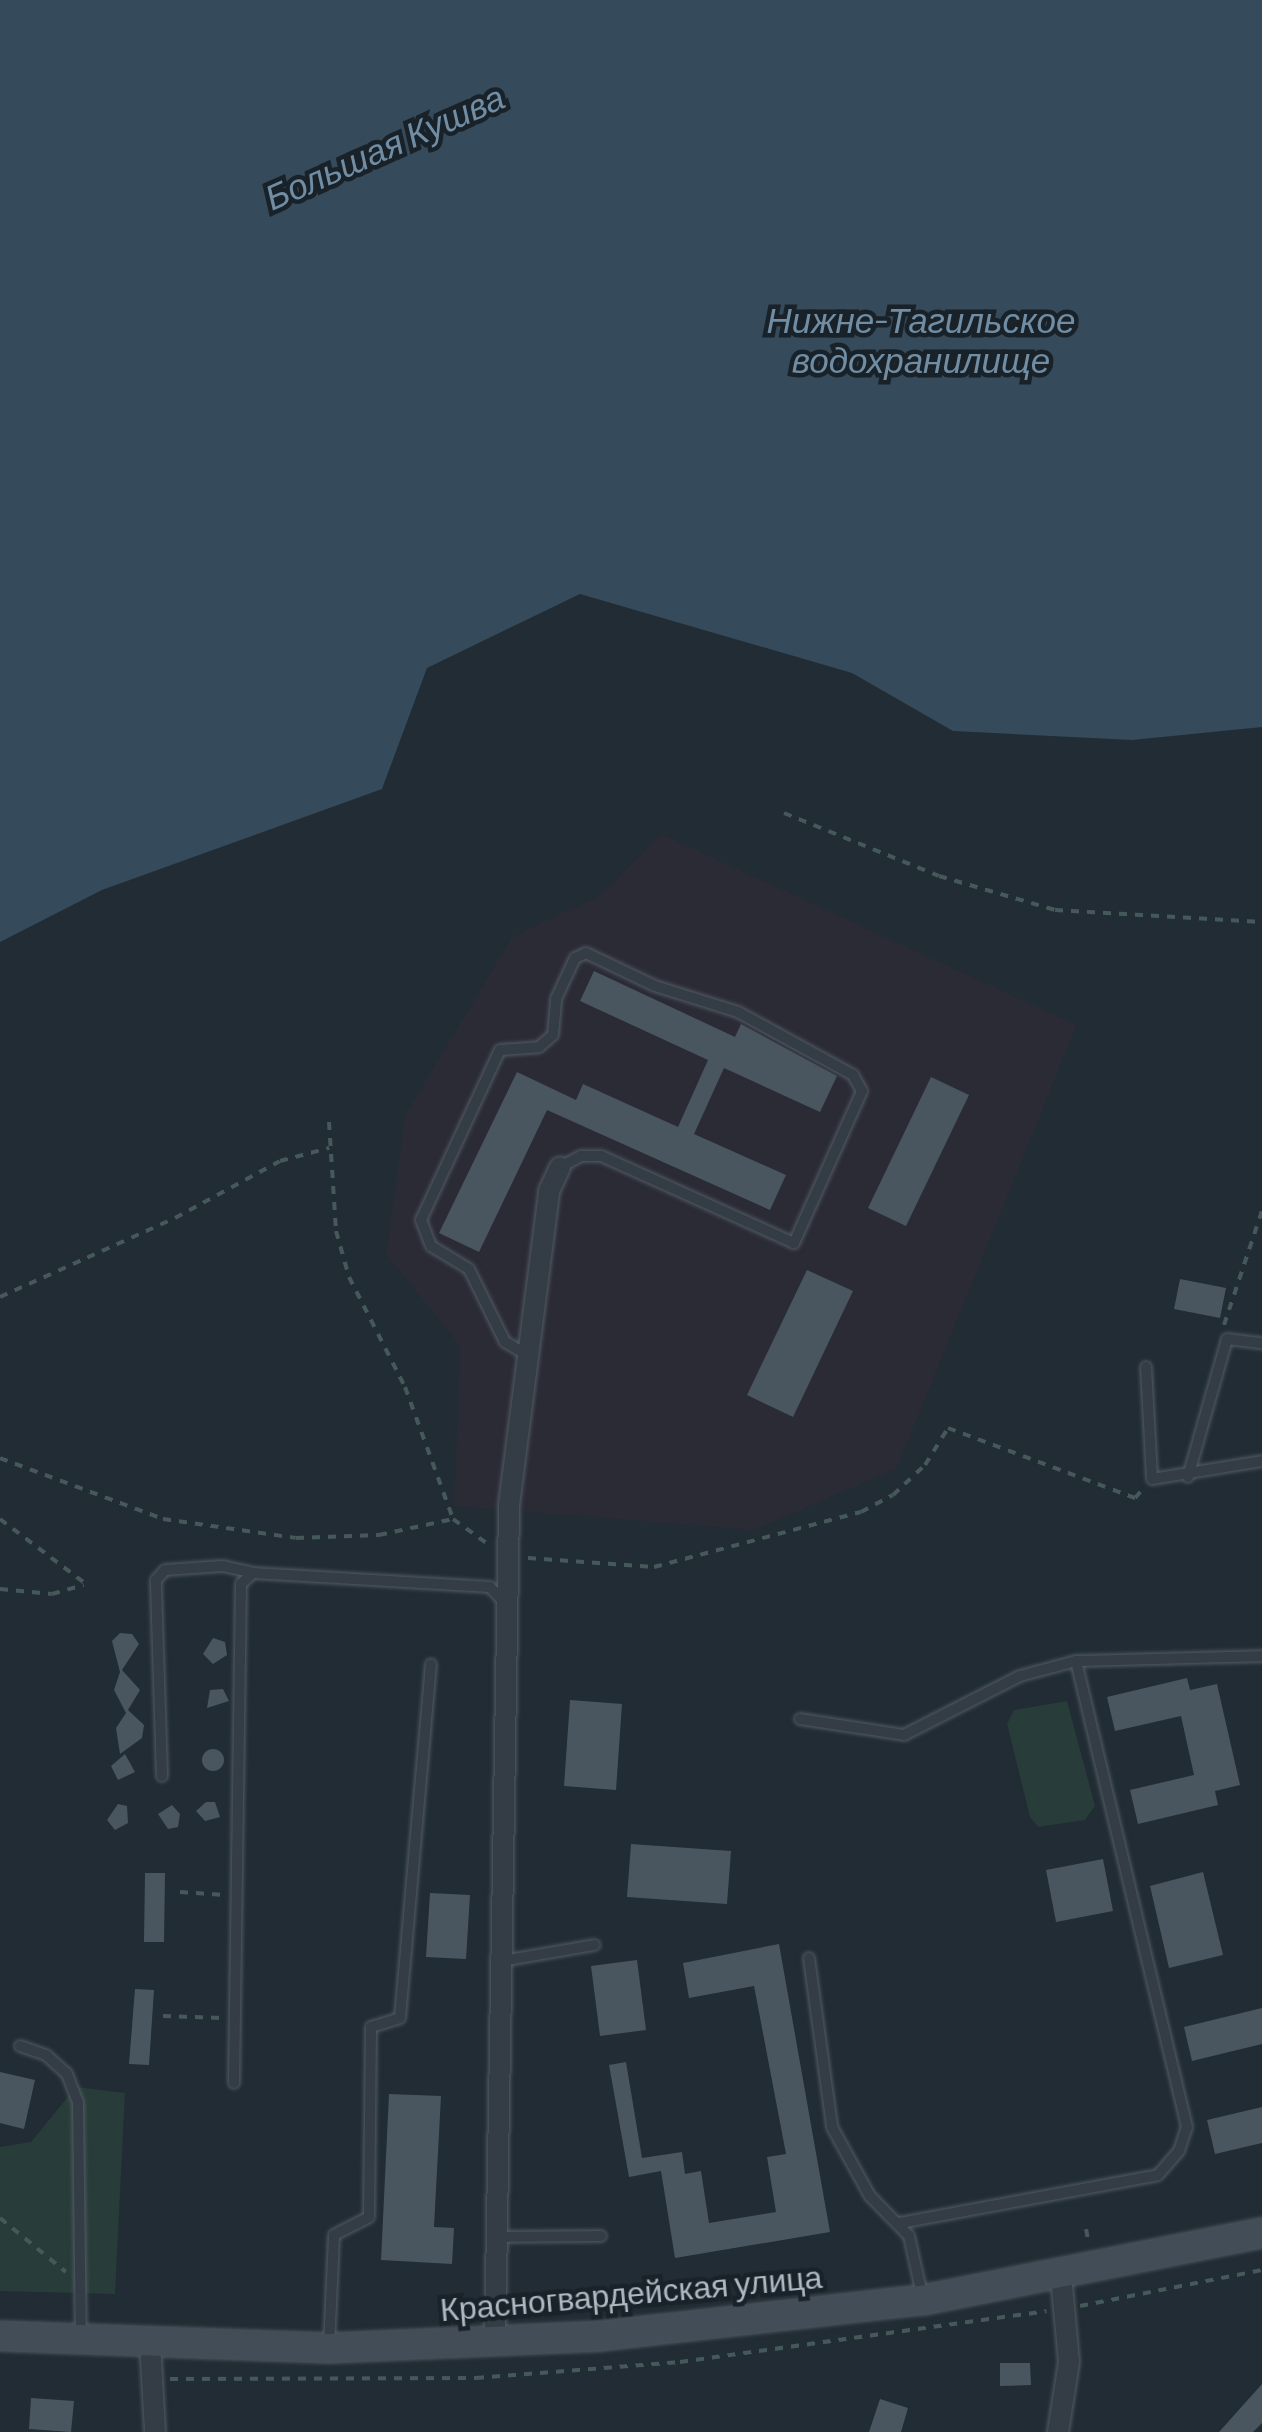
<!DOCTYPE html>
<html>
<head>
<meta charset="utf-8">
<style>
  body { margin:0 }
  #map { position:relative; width:1262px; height:2432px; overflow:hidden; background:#212c34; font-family:Barlow,sans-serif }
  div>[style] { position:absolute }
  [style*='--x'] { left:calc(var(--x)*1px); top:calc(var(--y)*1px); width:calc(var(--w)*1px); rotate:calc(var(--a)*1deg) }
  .medical>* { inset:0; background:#2b2b36 }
  .green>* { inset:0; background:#283c39 }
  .water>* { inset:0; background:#354a5a }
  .building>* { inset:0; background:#495660 }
  .round { border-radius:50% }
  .path>* { height:4px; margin-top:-2px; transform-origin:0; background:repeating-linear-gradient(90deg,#465959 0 8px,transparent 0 16px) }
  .roads { filter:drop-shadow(0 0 2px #515b63) drop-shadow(0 0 2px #515b63) }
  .lane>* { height:10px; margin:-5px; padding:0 5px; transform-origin:5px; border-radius:5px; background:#343d45 }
  .street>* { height:20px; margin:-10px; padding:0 10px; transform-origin:10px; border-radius:10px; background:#343d45 }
  .secondary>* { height:28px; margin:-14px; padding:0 14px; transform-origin:14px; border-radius:14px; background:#424d57 }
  span { translate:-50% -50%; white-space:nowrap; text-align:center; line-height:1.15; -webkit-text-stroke:9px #192229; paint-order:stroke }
  .street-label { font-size:32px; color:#aeb8c2 }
  .water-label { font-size:35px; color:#708da4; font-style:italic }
</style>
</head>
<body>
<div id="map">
  <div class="medical">
    <div style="clip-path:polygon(661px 834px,1077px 1025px,897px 1468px,755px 1530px,454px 1506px,460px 1346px,386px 1254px,405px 1115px,512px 937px,601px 895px)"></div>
  </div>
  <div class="green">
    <div style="clip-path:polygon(1067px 1701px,1095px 1806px,1085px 1820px,1038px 1827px,1030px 1817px,1007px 1724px,1014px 1710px)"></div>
    <div style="clip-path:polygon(76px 2087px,125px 2093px,115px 2294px,0 2291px,0 2147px,31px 2142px)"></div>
  </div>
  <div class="water">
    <div style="clip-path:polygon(0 0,1262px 0,1262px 727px,1132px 740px,953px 731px,852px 673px,580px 594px,427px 668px,382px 789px,102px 890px,0 942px)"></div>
  </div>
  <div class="building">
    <div style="clip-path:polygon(594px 971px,735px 1037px,741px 1024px,837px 1076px,820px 1112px,724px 1068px,694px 1134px,786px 1175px,770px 1210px,547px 1110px,479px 1252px,439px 1233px,517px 1072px,576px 1100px,583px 1084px,678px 1127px,708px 1060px,580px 1001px)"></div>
    <div style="clip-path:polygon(931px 1077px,969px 1095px,906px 1226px,868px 1208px)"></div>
    <div style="clip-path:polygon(807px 1270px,853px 1291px,793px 1417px,747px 1395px)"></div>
    <div style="clip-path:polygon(1180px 1279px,1226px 1288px,1220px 1318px,1174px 1309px)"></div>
    <div style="clip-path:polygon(120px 1633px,132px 1634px,139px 1644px,122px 1670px,140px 1690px,128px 1710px,144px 1725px,142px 1738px,120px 1754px,116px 1728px,126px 1713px,114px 1690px,120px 1672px,112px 1641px)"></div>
    <div style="clip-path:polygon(213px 1638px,225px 1642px,227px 1655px,213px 1664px,203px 1654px)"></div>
    <div style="clip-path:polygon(1187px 1678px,1190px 1690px,1217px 1684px,1240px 1785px,1215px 1791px,1218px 1805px,1138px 1824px,1130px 1790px,1194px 1775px,1181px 1716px,1115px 1731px,1107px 1697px)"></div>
    <div style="clip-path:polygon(223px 1689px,229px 1701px,207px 1708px,210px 1690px)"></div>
    <div style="clip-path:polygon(570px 1700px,622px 1704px,616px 1790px,564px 1786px)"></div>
    <div class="round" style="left:202px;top:1749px;width:22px;height:22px"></div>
    <div style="clip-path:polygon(125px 1754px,135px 1772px,118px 1780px,111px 1766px)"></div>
    <div style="clip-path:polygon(206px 1802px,215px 1802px,220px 1817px,205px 1821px,196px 1811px)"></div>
    <div style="clip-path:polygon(118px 1804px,127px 1806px,128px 1823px,115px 1830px,107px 1820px)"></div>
    <div style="clip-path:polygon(172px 1805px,180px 1814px,178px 1827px,168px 1829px,158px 1814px)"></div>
    <div style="clip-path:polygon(631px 1844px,731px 1851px,727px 1904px,627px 1897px)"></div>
    <div style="clip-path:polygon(1103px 1859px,1113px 1911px,1056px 1922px,1046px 1870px)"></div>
    <div style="clip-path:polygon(1203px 1872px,1223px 1955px,1169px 1968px,1150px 1886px)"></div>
    <div style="clip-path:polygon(145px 1873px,165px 1873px,164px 1942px,144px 1942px)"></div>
    <div style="clip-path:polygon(430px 1893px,470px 1895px,466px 1959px,426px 1957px)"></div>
    <div style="clip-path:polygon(779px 1944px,830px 2232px,675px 2258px,661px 2171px,629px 2177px,609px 2065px,626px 2062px,642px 2158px,682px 2152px,685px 2174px,701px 2171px,709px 2223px,776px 2212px,767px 2157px,786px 2154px,754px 1986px,689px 1998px,683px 1963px)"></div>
    <div style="clip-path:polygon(637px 1960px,646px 2030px,600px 2036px,591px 1966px)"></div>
    <div style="clip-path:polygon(135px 1989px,154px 1990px,149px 2065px,129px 2064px)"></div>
    <div style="clip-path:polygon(1262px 2008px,1262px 2044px,1192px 2061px,1184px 2027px)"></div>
    <div style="clip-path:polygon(0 2072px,35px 2080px,24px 2129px,0 2123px)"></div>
    <div style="clip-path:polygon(389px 2094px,441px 2096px,434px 2227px,454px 2228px,452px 2264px,381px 2260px)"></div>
    <div style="clip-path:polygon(1262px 2107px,1262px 2143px,1215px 2154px,1207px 2120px)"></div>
    <div style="clip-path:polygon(1000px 2363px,1030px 2363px,1031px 2385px,1000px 2386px)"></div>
    <div style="clip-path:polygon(1262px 2384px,1262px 2423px,1253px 2432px,1219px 2432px)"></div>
    <div style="clip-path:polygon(31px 2398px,74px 2401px,71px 2432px,29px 2429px)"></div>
    <div style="clip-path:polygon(880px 2399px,908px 2408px,901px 2432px,869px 2432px)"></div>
  </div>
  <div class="path">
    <div style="--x:784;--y:813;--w:167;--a:22.1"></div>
    <div style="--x:939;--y:876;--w:121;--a:16.3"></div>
    <div style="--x:1055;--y:910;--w:207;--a:3.3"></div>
    <div style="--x:329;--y:1122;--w:109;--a:86.3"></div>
    <div style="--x:336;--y:1231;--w:48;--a:74.2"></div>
    <div style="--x:349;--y:1277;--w:123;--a:63"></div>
    <div style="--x:405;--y:1387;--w:140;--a:70"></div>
    <div style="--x:453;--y:1519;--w:44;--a:35.8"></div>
    <div style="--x:0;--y:1297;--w:192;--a:-24.3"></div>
    <div style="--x:175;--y:1218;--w:119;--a:-28.5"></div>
    <div style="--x:280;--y:1161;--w:51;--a:-14.9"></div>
    <div style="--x:1224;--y:1325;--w:120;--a:-71.6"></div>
    <div style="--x:0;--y:1458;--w:174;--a:20.5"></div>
    <div style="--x:163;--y:1519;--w:134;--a:8.1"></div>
    <div style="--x:296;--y:1538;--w:83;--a:-2.1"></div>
    <div style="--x:379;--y:1535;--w:76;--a:-12.2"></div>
    <div style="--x:0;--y:1519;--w:108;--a:37.1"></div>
    <div style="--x:528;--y:1558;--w:126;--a:4.1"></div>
    <div style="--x:654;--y:1567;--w:214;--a:-14.9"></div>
    <div style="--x:861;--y:1512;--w:36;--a:-28"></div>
    <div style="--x:893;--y:1495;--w:44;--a:-43.2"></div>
    <div style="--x:925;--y:1465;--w:44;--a:-58.1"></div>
    <div style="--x:948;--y:1428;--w:200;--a:20.5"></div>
    <div style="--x:1135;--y:1498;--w:11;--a:-49"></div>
    <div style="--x:0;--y:1589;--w:52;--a:5.5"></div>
    <div style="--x:52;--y:1594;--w:33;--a:-16"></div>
    <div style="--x:180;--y:1892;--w:45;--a:3.8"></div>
    <div style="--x:163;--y:2016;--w:60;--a:1.9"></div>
    <div style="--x:0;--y:2218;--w:85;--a:39.3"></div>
    <div style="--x:1086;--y:2229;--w:15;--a:79"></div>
    <div style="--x:1080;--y:2306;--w:186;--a:-11.2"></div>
    <div style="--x:170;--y:2379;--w:306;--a:-0.2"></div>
    <div style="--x:476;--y:2378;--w:205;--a:-4.5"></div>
    <div style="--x:680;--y:2362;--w:370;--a:-7.9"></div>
  </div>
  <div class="roads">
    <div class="lane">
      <div style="--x:527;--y:1355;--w:26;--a:-149"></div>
      <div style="--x:505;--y:1342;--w:81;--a:-116.3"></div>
      <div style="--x:469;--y:1269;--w:44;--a:-148.8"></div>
      <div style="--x:431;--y:1246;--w:28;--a:-111"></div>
      <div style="--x:421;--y:1220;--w:187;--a:-65.1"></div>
      <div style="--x:500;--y:1050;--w:39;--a:-4"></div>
      <div style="--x:539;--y:1047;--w:18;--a:-41"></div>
      <div style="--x:553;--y:1035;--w:36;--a:-85"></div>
      <div style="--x:556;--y:999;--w:45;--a:-65.1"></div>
      <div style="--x:575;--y:958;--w:12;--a:-24"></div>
      <div style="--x:586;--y:953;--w:76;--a:25.6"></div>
      <div style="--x:655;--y:986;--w:87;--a:17.4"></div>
      <div style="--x:738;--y:1012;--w:131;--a:28.7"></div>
      <div style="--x:853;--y:1075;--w:18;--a:61"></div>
      <div style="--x:862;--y:1091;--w:167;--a:114.1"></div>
      <div style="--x:794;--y:1243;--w:212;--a:-155.7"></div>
      <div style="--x:601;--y:1156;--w:20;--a:180"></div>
      <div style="--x:581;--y:1156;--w:24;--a:152"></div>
      <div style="--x:1146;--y:1367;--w:112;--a:86.9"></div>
      <div style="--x:1152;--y:1479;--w:111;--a:-9.3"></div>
      <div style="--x:1188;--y:1477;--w:143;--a:-74.2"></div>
      <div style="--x:1227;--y:1339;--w:35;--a:7"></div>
      <div style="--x:800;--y:1719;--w:105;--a:8.7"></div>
      <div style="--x:904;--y:1735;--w:130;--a:-27"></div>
      <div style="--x:1020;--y:1676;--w:58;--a:-15"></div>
      <div style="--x:162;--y:1776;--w:196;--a:-91.8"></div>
      <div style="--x:156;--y:1580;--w:13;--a:-48"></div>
      <div style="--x:165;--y:1570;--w:58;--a:-3.9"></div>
      <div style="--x:223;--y:1566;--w:31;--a:13"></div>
      <div style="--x:809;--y:1958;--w:171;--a:82.2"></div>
      <div style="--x:832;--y:2127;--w:79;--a:61.2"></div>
      <div style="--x:870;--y:2196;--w:56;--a:45.7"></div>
      <div style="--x:909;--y:2236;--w:65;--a:77.5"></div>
      <div style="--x:502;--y:1961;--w:94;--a:-9.8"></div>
      <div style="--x:20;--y:2046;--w:28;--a:19"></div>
      <div style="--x:46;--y:2055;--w:28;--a:42"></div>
      <div style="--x:67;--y:2074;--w:30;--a:69"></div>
      <div style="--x:78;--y:2102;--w:236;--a:89.3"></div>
      <div style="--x:234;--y:2083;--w:499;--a:-89.2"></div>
      <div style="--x:241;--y:1584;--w:16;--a:-43"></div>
      <div style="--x:253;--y:1573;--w:237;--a:3.4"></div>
      <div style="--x:490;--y:1587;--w:25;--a:47"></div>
      <div style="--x:900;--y:2223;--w:262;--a:-10.5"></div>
      <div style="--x:1158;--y:2175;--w:32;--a:-49"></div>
      <div style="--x:1179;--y:2151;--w:25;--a:-72"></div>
      <div style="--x:1187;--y:2127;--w:479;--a:-103.4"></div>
      <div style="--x:1076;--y:1661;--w:186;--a:-1.5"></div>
      <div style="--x:495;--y:2237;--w:106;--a:-0.5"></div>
      <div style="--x:329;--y:2347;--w:112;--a:-87.4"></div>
      <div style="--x:334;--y:2235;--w:39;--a:-27"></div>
      <div style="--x:369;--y:2217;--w:190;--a:-89.4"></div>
      <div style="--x:371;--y:2027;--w:30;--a:-17"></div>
      <div style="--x:400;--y:2018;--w:355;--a:-85"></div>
    </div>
    <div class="street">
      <div style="--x:150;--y:2342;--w:90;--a:86.8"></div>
      <div style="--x:495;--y:2343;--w:838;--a:-89.04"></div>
      <div style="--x:509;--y:1505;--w:317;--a:-82.7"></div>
      <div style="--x:549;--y:1191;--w:26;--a:-65"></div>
      <div style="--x:1058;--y:2432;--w:71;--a:-81.1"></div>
      <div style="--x:1069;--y:2362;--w:86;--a:-95.3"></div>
    </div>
    <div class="secondary">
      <div style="--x:0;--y:2336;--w:329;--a:2.1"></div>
      <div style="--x:329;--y:2348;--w:271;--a:-2.5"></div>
      <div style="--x:600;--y:2336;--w:325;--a:-6.4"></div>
      <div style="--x:923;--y:2300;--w:346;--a:-11.2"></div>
    </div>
  </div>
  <div class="street-label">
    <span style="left:631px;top:2292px;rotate:-5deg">Красногвардейская улица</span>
  </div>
  <div class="water-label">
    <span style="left:384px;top:146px;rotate:-24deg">Большая Кушва</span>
    <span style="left:921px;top:339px">Нижне-Тагильское<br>водохранилище</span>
  </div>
</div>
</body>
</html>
